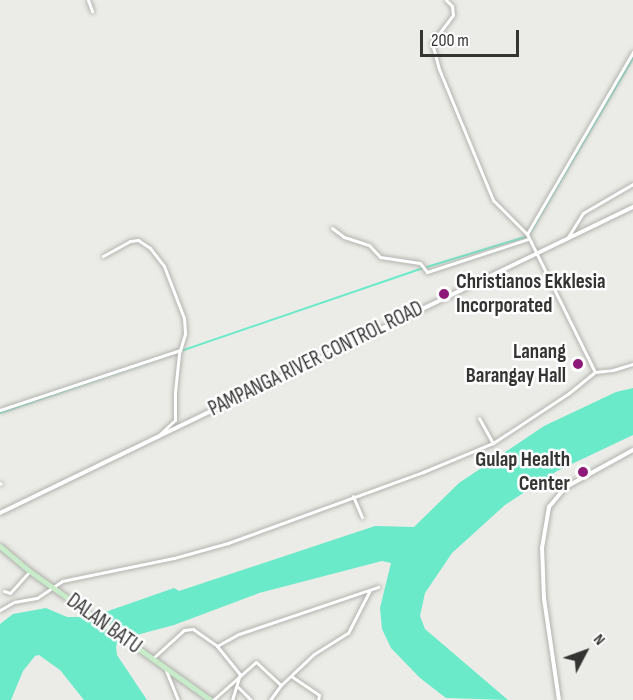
<!DOCTYPE html>
<html>
<head>
<meta charset="utf-8">
<style>
  body { margin:0 }
  #map { position:relative; width:633px; height:700px; overflow:hidden; background:#ebece7; font-family:"Sofia Sans Condensed",sans-serif }
  div>[style] { position:absolute }
  [style*='--x'] { left:calc(var(--x)*1px); top:calc(var(--y)*1px); width:calc(var(--w)*1px); rotate:calc(var(--a)*1deg) }
  .water>* { inset:0; background:#6aeac9 }
  .stream>* { height:1.5px; margin:-0.75px; padding:0 0.75px; transform-origin:0.75px; border-radius:0.75px; background:#6aeac9 }
  .roads { filter:drop-shadow(0 0 2px #afb0ab) drop-shadow(0 0 2px #afb0ab) }
  .street>* { height:3px; margin:-1.5px; padding:0 1.5px; transform-origin:1.5px; border-radius:1.5px; background:#fff }
  .secondary>* { height:4px; margin:-2px; padding:0 2px; transform-origin:2px; border-radius:2px; background:#fff }
  .primary>* { height:4.5px; margin:-2.25px; padding:0 2.25px; transform-origin:2.25px; border-radius:2.25px; background:#c8ebca }
  .dots>* { width:16px; height:16px; translate:-50% -50%; box-sizing:border-box; border:3px solid #fff; border-radius:50% }
  span { translate:-50% -50%; white-space:nowrap; text-align:center; line-height:1.15; -webkit-text-stroke:5px #fff; paint-order:stroke }
  .poi-label { font-size:21px; color:#343533; font-weight:700 }
  .left { translate:0 -50%; text-align:left }
  .right { translate:-100% -50%; text-align:right }
  .street-label { font-size:21px; color:#343533 }
  .north { position:absolute; left:555px; top:622px; width:60px; height:60px; -webkit-text-stroke:4px #fff; paint-order:stroke; rotate:49deg; font-size:16px; font-weight:700; line-height:24px; text-align:center; color:#343533 }
  .north::after { content:''; display:block; margin:auto; width:21px; height:27px; background:#343533; clip-path:polygon(50% 0,100% 100%,50% 72%,0 100%) }
  .scale { position:absolute; left:420px; top:30px; width:99px; height:27px; box-sizing:border-box; border:3px solid #343533; border-top:0; padding-left:8px; font-size:18px; line-height:21px; white-space:nowrap; color:#343533; -webkit-text-stroke:4px #fff; paint-order:stroke }
</style>
</head>
<body>
<div id="map">
  <div class="water">
    <div style="clip-path:polygon(633px 388px,633px 435px,557px 471px,505px 505px,452px 553px,425px 593px,420px 616px,425px 629px,508px 700px,446px 698px,420px 678px,391px 648px,382px 629px,380px 608px,391px 563px,382px 561px,259px 593px,174px 625px,118px 640px,116px 647px,117px 655px,147px 700px,84px 700px,60px 670px,39px 655px,35px 656px,23px 671px,11px 700px,0 700px,0 624px,13px 614px,46px 608px,67px 617px,91px 617px,174px 588px,179px 591px,375px 526px,414px 527px,459px 483px,544px 426px,616px 392px)"></div>
  </div>
  <div class="stream">
    <div style="--x:530;--y:233;--w:203;--a:-59.5"></div>
    <div style="--x:427;--y:267;--w:102;--a:-17"></div>
    <div style="--x:0;--y:413;--w:447;--a:-18.9"></div>
  </div>
  <div class="roads">
    <div class="street">
      <div style="--x:88;--y:0;--w:12;--a:70"></div>
      <div style="--x:446;--y:0;--w:8;--a:45"></div>
      <div style="--x:452;--y:6;--w:9;--a:84"></div>
      <div style="--x:453;--y:15;--w:35;--a:127"></div>
      <div style="--x:432;--y:43;--w:27;--a:75"></div>
      <div style="--x:439;--y:69;--w:142;--a:67.6"></div>
      <div style="--x:493;--y:200;--w:48;--a:45"></div>
      <div style="--x:527;--y:234;--w:154;--a:63.8"></div>
      <div style="--x:332;--y:228;--w:15;--a:37"></div>
      <div style="--x:344;--y:237;--w:26;--a:18"></div>
      <div style="--x:369;--y:245;--w:16;--a:47"></div>
      <div style="--x:380;--y:257;--w:40;--a:8.5"></div>
      <div style="--x:420;--y:263;--w:11;--a:52"></div>
      <div style="--x:427;--y:272;--w:106;--a:-18.1"></div>
      <div style="--x:527;--y:234;--w:211;--a:-59.8"></div>
      <div style="--x:568;--y:237;--w:28;--a:-58"></div>
      <div style="--x:583;--y:213;--w:58;--a:-30.1"></div>
      <div style="--x:103;--y:256;--w:31;--a:-29"></div>
      <div style="--x:130;--y:241;--w:8;--a:-7"></div>
      <div style="--x:138;--y:240;--w:14;--a:34"></div>
      <div style="--x:150;--y:248;--w:23;--a:52"></div>
      <div style="--x:164;--y:266;--w:56;--a:69"></div>
      <div style="--x:184;--y:318;--w:16;--a:86"></div>
      <div style="--x:185;--y:334;--w:21;--a:107"></div>
      <div style="--x:179;--y:354;--w:39;--a:96"></div>
      <div style="--x:175;--y:393;--w:27;--a:90"></div>
      <div style="--x:175;--y:420;--w:25;--a:137"></div>
      <div style="--x:0;--y:410;--w:190;--a:-18.4"></div>
      <div style="--x:479;--y:418;--w:29;--a:61"></div>
      <div style="--x:0;--y:483;--w:1;--a:45"></div>
      <div style="--x:353;--y:496;--w:23;--a:67"></div>
      <div style="--x:4;--y:591;--w:6;--a:18"></div>
      <div style="--x:10;--y:593;--w:30;--a:-48"></div>
      <div style="--x:0;--y:610;--w:16;--a:-30"></div>
      <div style="--x:14;--y:602;--w:23;--a:-10"></div>
      <div style="--x:37;--y:598;--w:30;--a:-34"></div>
      <div style="--x:62;--y:581;--w:114;--a:-11.6"></div>
      <div style="--x:174;--y:558;--w:56;--a:-15.5"></div>
      <div style="--x:228;--y:543;--w:208;--a:-20"></div>
      <div style="--x:423;--y:472;--w:76;--a:-22.5"></div>
      <div style="--x:493;--y:443;--w:91;--a:-33.3"></div>
      <div style="--x:569;--y:393;--w:33;--a:-39"></div>
      <div style="--x:595;--y:372;--w:18;--a:-6"></div>
      <div style="--x:613;--y:370;--w:21;--a:-17"></div>
      <div style="--x:217;--y:646;--w:25;--a:-29"></div>
      <div style="--x:239;--y:634;--w:147;--a:-18.7"></div>
      <div style="--x:152;--y:659;--w:43;--a:-42.2"></div>
      <div style="--x:184;--y:630;--w:9;--a:-6"></div>
      <div style="--x:193;--y:629;--w:29;--a:35"></div>
      <div style="--x:217;--y:646;--w:36;--a:51"></div>
      <div style="--x:240;--y:674;--w:27;--a:107"></div>
      <div style="--x:165;--y:668;--w:35;--a:68"></div>
      <div style="--x:291;--y:676;--w:34;--a:34"></div>
      <div style="--x:319;--y:695;--w:5;--a:101"></div>
      <div style="--x:238;--y:687;--w:18;--a:45"></div>
      <div style="--x:213;--y:700;--w:57;--a:-41.5"></div>
      <div style="--x:256;--y:662;--w:34;--a:43"></div>
      <div style="--x:281;--y:685;--w:45;--a:-43.2"></div>
      <div style="--x:314;--y:654;--w:40;--a:-32"></div>
      <div style="--x:348;--y:633;--w:48;--a:-62.9"></div>
      <div style="--x:270;--y:700;--w:19;--a:-54"></div>
    </div>
    <div class="secondary">
      <div style="--x:0;--y:513;--w:703;--a:-25.8"></div>
      <div style="--x:559;--y:700;--w:102;--a:-98.4"></div>
      <div style="--x:544;--y:599;--w:51;--a:-92.2"></div>
      <div style="--x:542;--y:548;--w:42;--a:-80.3"></div>
      <div style="--x:549;--y:507;--w:26;--a:-50"></div>
      <div style="--x:566;--y:487;--w:77;--a:-28.9"></div>
    </div>
    <div class="primary">
      <div style="--x:0;--y:546;--w:39;--a:40"></div>
      <div style="--x:30;--y:571;--w:222;--a:35.5"></div>
    </div>
  </div>
  <div class="dots">
    <div style="left:444px;top:294px;background:#8f1979"></div>
    <div style="left:578px;top:364px;background:#8f1979"></div>
    <div style="left:583px;top:472px;background:#8f1979"></div>
  </div>
  <div class="poi-label">
    <span class="left" style="left:456px;top:294px">Christianos Ekklesia<br>Incorporated</span>
    <span class="right" style="left:566px;top:364px">Lanang<br>Barangay Hall</span>
    <span class="right" style="left:570px;top:472px">Gulap Health<br>Center</span>
  </div>
  <div class="street-label">
    <span style="left:316px;top:359px;rotate:-26deg">PAMPANGA RIVER CONTROL ROAD</span>
    <span style="left:104px;top:624px;rotate:36deg">DALAN BATU</span>
  </div>
  <div class="north">N</div>
  <div class="scale">200 m</div>
</div>
</body>
</html>
